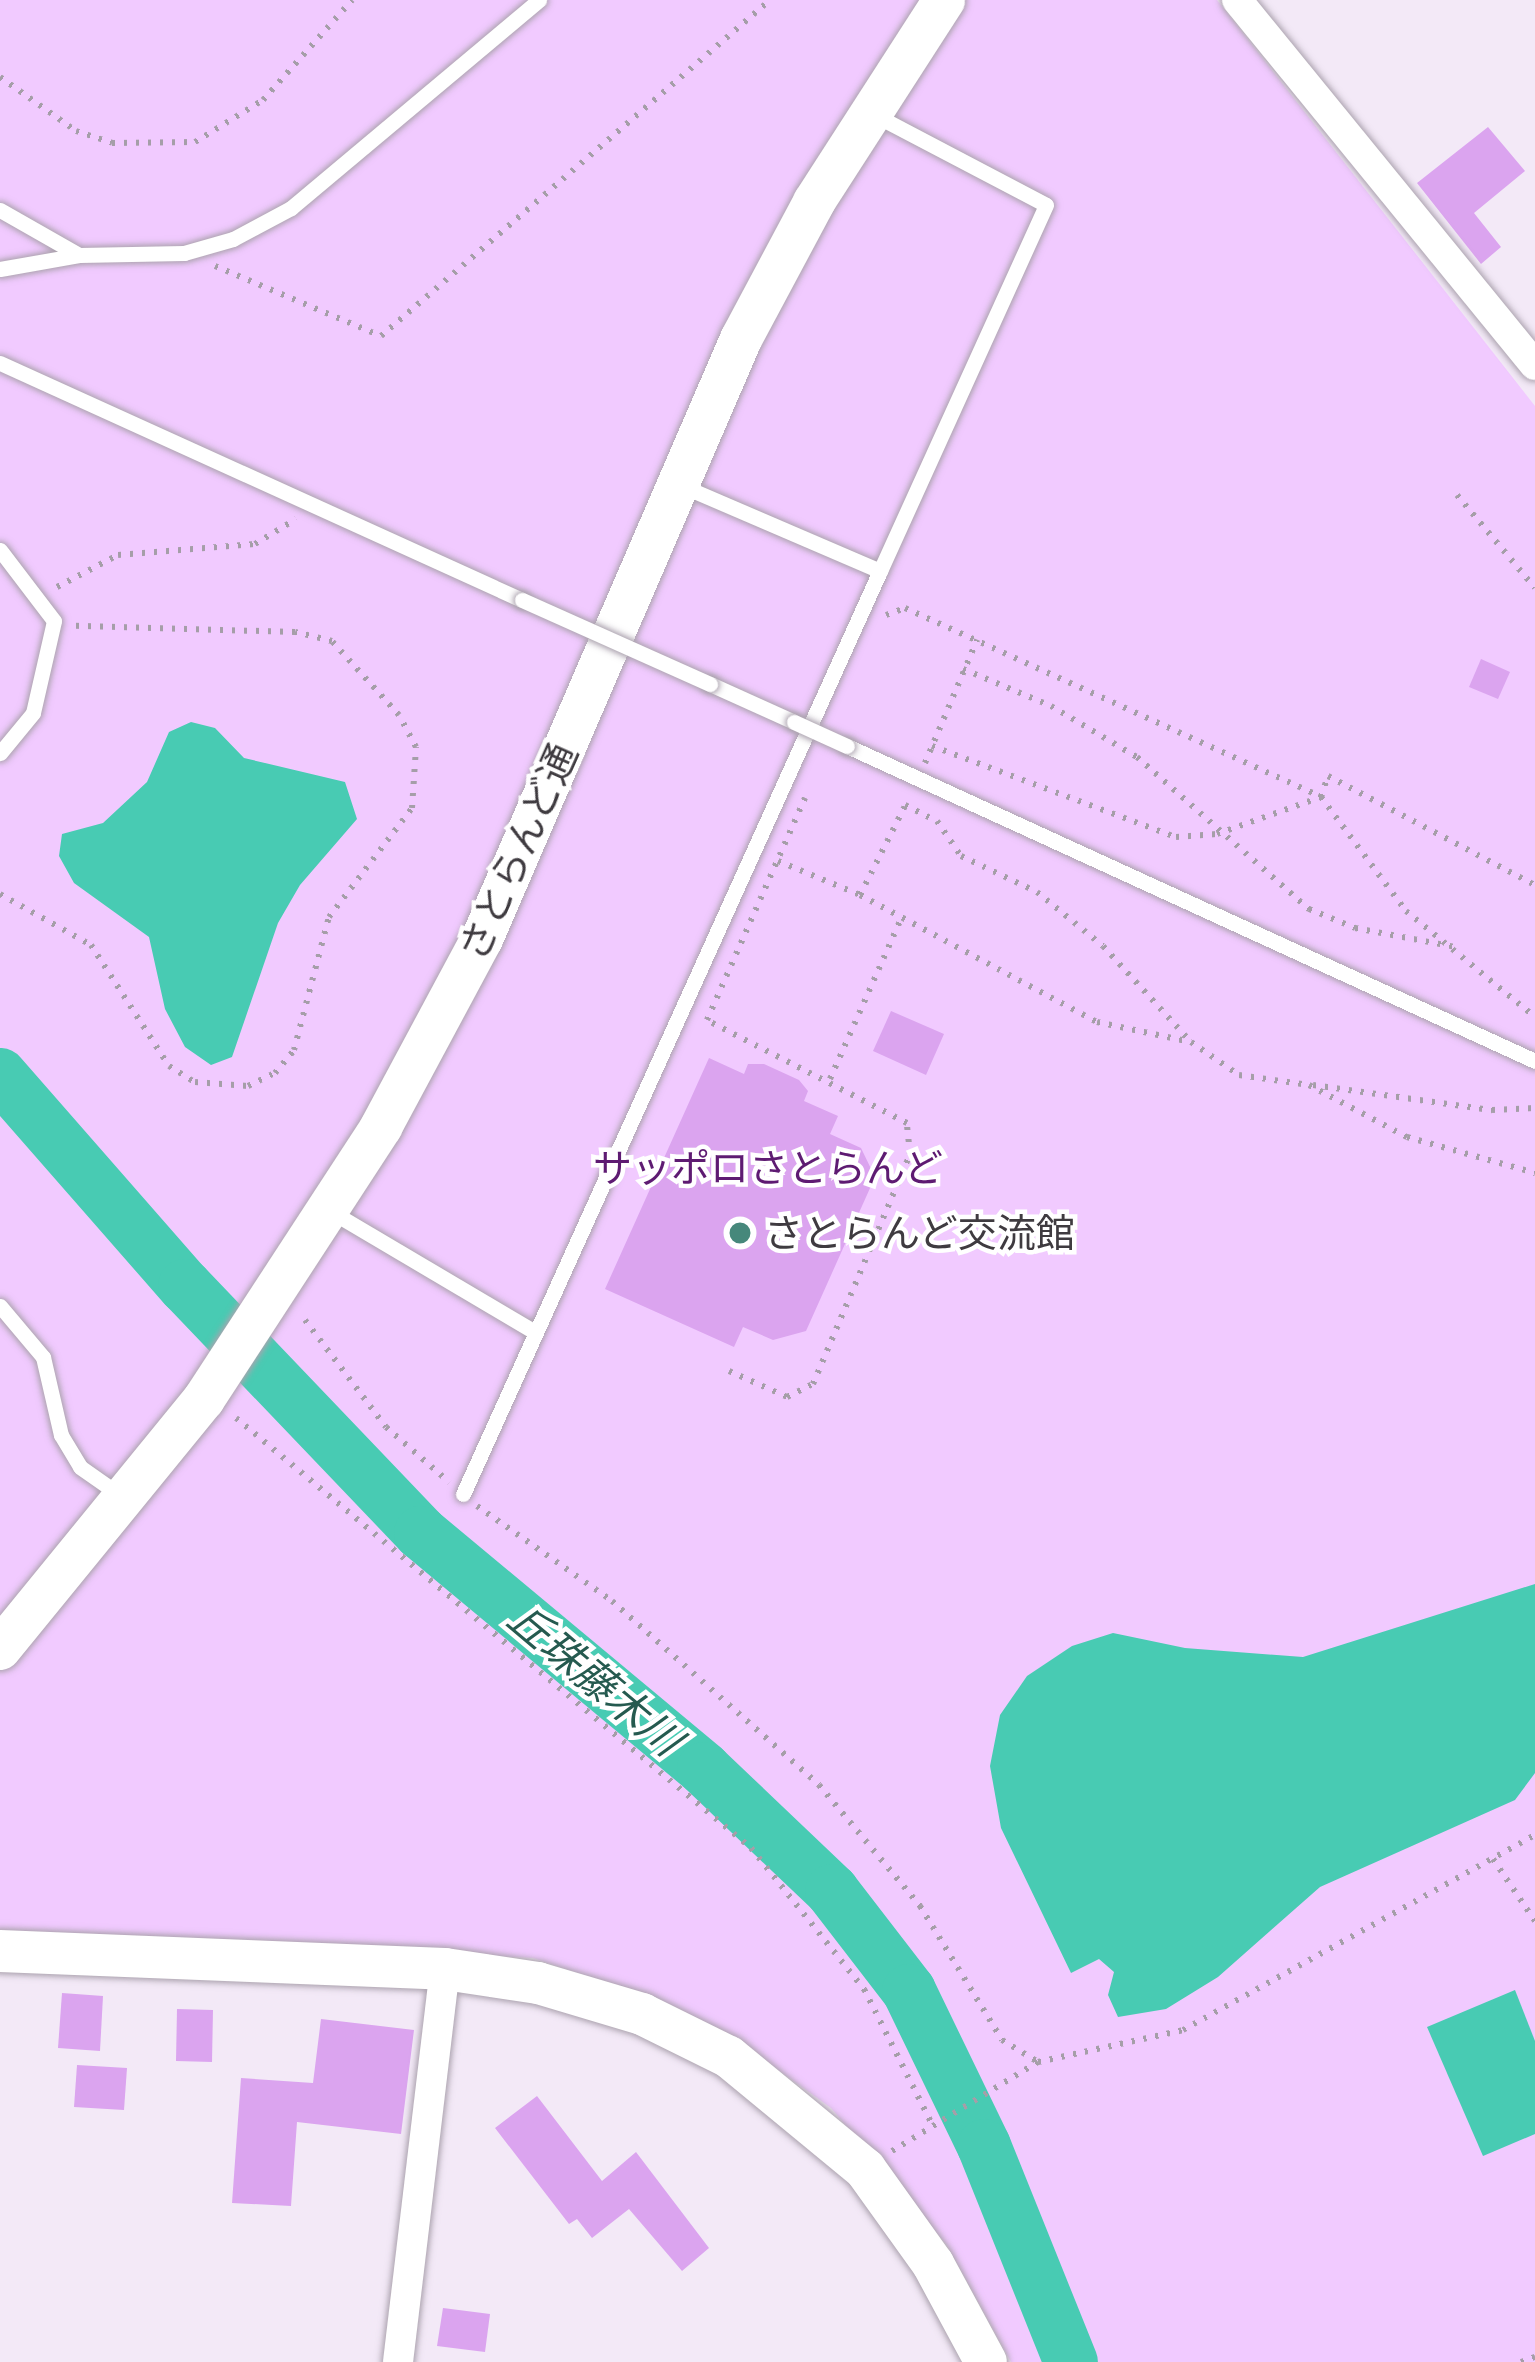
<!DOCTYPE html>
<html>
<head>
<meta charset="utf-8">
<style>
  body { margin:0 }
  #map { position:relative; width:1535px; height:2362px; overflow:hidden; background:#f3e9f7; font-family:"IBM Plex Sans","Noto Sans JP",sans-serif }
  div>[style] { position:absolute }
  [style*='--x'] { left:calc(var(--x)*1px); top:calc(var(--y)*1px); width:calc(var(--w)*1px); rotate:calc(var(--a)*1deg) }
  .green>* { inset:0; background:#f1caff }
  .water>* { inset:0; background:#48cbb3 }
  .river>* { height:54px; margin:-27px; padding:0 27px; transform-origin:27px; border-radius:27px; background:#48cbb3 }
  .building>* { inset:0; background:#dba4ef }
  .path>* { height:6px; margin-top:-3px; transform-origin:0; background:repeating-linear-gradient(90deg,#a59ea8 0 3px,transparent 0 12px) }
  .roads { filter:drop-shadow(0 0 3px #aca3af) drop-shadow(0 0 3px #aca3af) }
  .lane>* { height:15px; margin:-7.5px; padding:0 7.5px; transform-origin:7.5px; border-radius:7.5px; background:#fff }
  .street>* { height:30px; margin:-15px; padding:0 15px; transform-origin:15px; border-radius:15px; background:#fff }
  .secondary>* { height:42px; margin:-21px; padding:0 21px; transform-origin:21px; border-radius:21px; background:#fff }
  .bridges { filter:drop-shadow(0 0 3px #aca3af) drop-shadow(0 0 3px #aca3af) }
  .lane-bridge>* { height:15px; margin:-7.5px; padding:0 7.5px; transform-origin:7.5px; border-radius:7.5px; background:#fff }
  .dots>* { width:33px; height:33px; translate:-50% -50%; box-sizing:border-box; border:6px solid #fff; border-radius:50% }
  span { translate:-50% -50%; white-space:nowrap; text-align:center; line-height:1.15; -webkit-text-stroke:9px #fff; paint-order:stroke }
  .street-label { font-size:39px; color:#3f3b40 }
  .park-label { font-size:39px; color:#5e1b72 }
  .poi-label { font-size:39px; color:#3f3b40 }
  .left { translate:0 -50%; text-align:left }
  .water-label { font-size:42px; color:#255a4f; font-style:italic }
</style>
</head>
<body>
<div id="map">
  <div class="green">
    <div style="clip-path:polygon(0 0,1217px 0,1535px 406px,1535px 2362px,1011px 2362px,947px 2245px,831px 2108px,745px 2046px,656px 1999px,533px 1958px,0 1931px)"></div>
  </div>
  <div class="water">
    <div style="clip-path:polygon(191px 722px,215px 728px,244px 758px,345px 782px,357px 819px,300px 885px,278px 923px,232px 1057px,211px 1065px,185px 1047px,165px 1009px,149px 937px,74px 883px,59px 856px,62px 834px,103px 823px,147px 782px,169px 732px)"></div>
    <div style="clip-path:polygon(1535px 1584px,1535px 1773px,1515px 1800px,1320px 1887px,1218px 1977px,1166px 2009px,1118px 2017px,1108px 1995px,1114px 1972px,1099px 1959px,1071px 1973px,1001px 1828px,990px 1766px,1000px 1715px,1027px 1676px,1072px 1646px,1113px 1633px,1185px 1648px,1303px 1657px)"></div>
    <div style="clip-path:polygon(1515px 1990px,1535px 2041px,1535px 2134px,1483px 2156px,1427px 2027px)"></div>
  </div>
  <div class="river">
    <div style="--x:0;--y:1075;--w:281;--a:48.8"></div>
    <div style="--x:185;--y:1286;--w:342;--a:46.3"></div>
    <div style="--x:421;--y:1533;--w:368;--a:39.8"></div>
    <div style="--x:704;--y:1769;--w:177;--a:43.6"></div>
    <div style="--x:832;--y:1891;--w:126;--a:52.4"></div>
    <div style="--x:909;--y:1991;--w:172;--a:64.2"></div>
    <div style="--x:984;--y:2146;--w:233;--a:68.1"></div>
  </div>
  <div class="building">
    <div style="clip-path:polygon(1488px 127px,1525px 171px,1474px 213px,1501px 247px,1481px 264px,1417px 183px)"></div>
    <div style="clip-path:polygon(1481px 659px,1510px 672px,1498px 699px,1469px 687px)"></div>
    <div style="clip-path:polygon(891px 1011px,944px 1034px,926px 1075px,873px 1051px)"></div>
    <div style="clip-path:polygon(709px 1058px,744px 1074px,748px 1064px,764px 1064px,799px 1080px,808px 1091px,804px 1101px,838px 1116px,830px 1134px,861px 1148px,875px 1177px,806px 1331px,773px 1340px,743px 1327px,734px 1347px,605px 1289px)"></div>
    <div style="clip-path:polygon(62px 1993px,103px 1996px,100px 2051px,58px 2048px)"></div>
    <div style="clip-path:polygon(177px 2009px,213px 2010px,212px 2062px,176px 2061px)"></div>
    <div style="clip-path:polygon(321px 2019px,414px 2030px,401px 2134px,297px 2122px,291px 2206px,232px 2203px,241px 2078px,313px 2083px)"></div>
    <div style="clip-path:polygon(77px 2065px,127px 2068px,124px 2110px,74px 2107px)"></div>
    <div style="clip-path:polygon(537px 2096px,602px 2181px,636px 2152px,709px 2248px,682px 2271px,629px 2209px,592px 2238px,577px 2219px,569px 2224px,495px 2128px)"></div>
    <div style="clip-path:polygon(443px 2308px,490px 2314px,485px 2352px,437px 2346px)"></div>
  </div>
  <div class="path">
    <div style="--x:0;--y:77;--w:93;--a:35.4"></div>
    <div style="--x:76;--y:131;--w:38;--a:18"></div>
    <div style="--x:112;--y:143;--w:83;--a:-0.7"></div>
    <div style="--x:195;--y:142;--w:80;--a:-31.7"></div>
    <div style="--x:263;--y:100;--w:134;--a:-48.3"></div>
    <div style="--x:215;--y:266;--w:180;--a:22.9"></div>
    <div style="--x:381;--y:336;--w:514;--a:-40.82"></div>
    <div style="--x:1457;--y:495;--w:121;--a:50"></div>
    <div style="--x:57;--y:587;--w:69;--a:-27.7"></div>
    <div style="--x:118;--y:555;--w:137;--a:-4.6"></div>
    <div style="--x:255;--y:544;--w:48;--a:-31.4"></div>
    <div style="--x:886;--y:615;--w:20;--a:-20"></div>
    <div style="--x:905;--y:608;--w:457;--a:24.4"></div>
    <div style="--x:1321;--y:797;--w:142;--a:53.3"></div>
    <div style="--x:1406;--y:911;--w:167;--a:39.4"></div>
    <div style="--x:963;--y:669;--w:95;--a:22.8"></div>
    <div style="--x:1051;--y:706;--w:100;--a:30.7"></div>
    <div style="--x:1137;--y:757;--w:230;--a:41.5"></div>
    <div style="--x:1309;--y:909;--w:50;--a:22.4"></div>
    <div style="--x:1355;--y:928;--w:103;--a:10.7"></div>
    <div style="--x:932;--y:746;--w:260;--a:20.5"></div>
    <div style="--x:1176;--y:837;--w:41;--a:-4.2"></div>
    <div style="--x:1217;--y:834;--w:110;--a:-19.6"></div>
    <div style="--x:1321;--y:797;--w:22;--a:-72"></div>
    <div style="--x:1328;--y:776;--w:234;--a:27.8"></div>
    <div style="--x:925;--y:763;--w:134;--a:-67.1"></div>
    <div style="--x:905;--y:805;--w:36;--a:27"></div>
    <div style="--x:937;--y:821;--w:42;--a:55.6"></div>
    <div style="--x:961;--y:856;--w:84;--a:25.3"></div>
    <div style="--x:1037;--y:892;--w:85;--a:39.3"></div>
    <div style="--x:1103;--y:946;--w:130;--a:47.5"></div>
    <div style="--x:778;--y:861;--w:89;--a:22.5"></div>
    <div style="--x:860;--y:895;--w:269;--a:28.2"></div>
    <div style="--x:1097;--y:1022;--w:96;--a:12"></div>
    <div style="--x:1191;--y:1042;--w:58;--a:34.5"></div>
    <div style="--x:1239;--y:1075;--w:71;--a:8.1"></div>
    <div style="--x:1309;--y:1085;--w:111;--a:28"></div>
    <div style="--x:1407;--y:1137;--w:133;--a:15.7"></div>
    <div style="--x:0;--y:894;--w:104;--a:29.3"></div>
    <div style="--x:91;--y:945;--w:144;--a:57.2"></div>
    <div style="--x:169;--y:1066;--w:31;--a:32"></div>
    <div style="--x:195;--y:1082;--w:53;--a:4.3"></div>
    <div style="--x:248;--y:1086;--w:30;--a:-26"></div>
    <div style="--x:275;--y:1073;--w:30;--a:-50"></div>
    <div style="--x:294;--y:1050;--w:138;--a:-75.3"></div>
    <div style="--x:329;--y:917;--w:137;--a:-52.7"></div>
    <div style="--x:412;--y:808;--w:61;--a:-86.2"></div>
    <div style="--x:416;--y:747;--w:36;--a:-118"></div>
    <div style="--x:399;--y:715;--w:100;--a:-132.2"></div>
    <div style="--x:332;--y:641;--w:38;--a:-166"></div>
    <div style="--x:295;--y:632;--w:220;--a:-178.4"></div>
    <div style="--x:860;--y:895;--w:104;--a:-63.2"></div>
    <div style="--x:830;--y:1079;--w:175;--a:-66.1"></div>
    <div style="--x:1313;--y:1085;--w:181;--a:8"></div>
    <div style="--x:1492;--y:1110;--w:43;--a:-2.7"></div>
    <div style="--x:305;--y:1320;--w:134;--a:52.9"></div>
    <div style="--x:386;--y:1427;--w:84;--a:41.1"></div>
    <div style="--x:729;--y:1371;--w:64;--a:24.1"></div>
    <div style="--x:787;--y:1397;--w:29;--a:-27"></div>
    <div style="--x:813;--y:1384;--w:250;--a:-67.1"></div>
    <div style="--x:910;--y:1154;--w:31;--a:-96"></div>
    <div style="--x:907;--y:1123;--w:225;--a:-152.8"></div>
    <div style="--x:707;--y:1020;--w:243;--a:-66.2"></div>
    <div style="--x:236;--y:1418;--w:671;--a:39.86"></div>
    <div style="--x:751;--y:1848;--w:181;--a:51.3"></div>
    <div style="--x:864;--y:1989;--w:151;--a:63.3"></div>
    <div style="--x:477;--y:1506;--w:165;--a:35.1"></div>
    <div style="--x:612;--y:1601;--w:277;--a:41.6"></div>
    <div style="--x:819;--y:1785;--w:158;--a:50.1"></div>
    <div style="--x:920;--y:1906;--w:157;--a:58.5"></div>
    <div style="--x:1002;--y:2040;--w:42;--a:31.4"></div>
    <div style="--x:1493;--y:1859;--w:75;--a:55.9"></div>
    <div style="--x:892;--y:2151;--w:171;--a:-31.4"></div>
    <div style="--x:1038;--y:2062;--w:148;--a:-12.4"></div>
    <div style="--x:1183;--y:2030;--w:402;--a:-29"></div>
    <div style="--x:1521;--y:2362;--w:15;--a:-20"></div>
  </div>
  <div class="roads">
    <div class="lane">
      <div style="--x:873;--y:114;--w:195;--a:27.7"></div>
      <div style="--x:1046;--y:205;--w:402;--a:114.4"></div>
      <div style="--x:0;--y:210;--w:91;--a:29.7"></div>
      <div style="--x:0;--y:269;--w:80;--a:-10"></div>
      <div style="--x:79;--y:255;--w:105;--a:-1.1"></div>
      <div style="--x:184;--y:253;--w:51;--a:-15.9"></div>
      <div style="--x:233;--y:239;--w:66;--a:-28.1"></div>
      <div style="--x:291;--y:208;--w:324;--a:-40"></div>
      <div style="--x:0;--y:363;--w:573;--a:24.42"></div>
      <div style="--x:0;--y:550;--w:89;--a:52.7"></div>
      <div style="--x:54;--y:621;--w:94;--a:102.9"></div>
      <div style="--x:33;--y:713;--w:52;--a:129.5"></div>
      <div style="--x:710;--y:684;--w:92;--a:24.3"></div>
      <div style="--x:847;--y:746;--w:757;--a:24.6"></div>
      <div style="--x:332;--y:1212;--w:236;--a:30.6"></div>
      <div style="--x:0;--y:1306;--w:67;--a:49.9"></div>
      <div style="--x:43;--y:1357;--w:80;--a:77"></div>
      <div style="--x:61;--y:1435;--w:37;--a:59"></div>
      <div style="--x:80;--y:1467;--w:49;--a:35"></div>
      <div style="--x:463;--y:1494;--w:1013;--a:-65.69"></div>
      <div style="--x:880;--y:571;--w:220;--a:-156.7"></div>
    </div>
    <div class="street">
      <div style="--x:1237;--y:0;--w:471;--a:50.8"></div>
      <div style="--x:398;--y:2362;--w:396;--a:-83.2"></div>
    </div>
    <div class="secondary">
      <div style="--x:0;--y:1649;--w:323;--a:-50.8"></div>
      <div style="--x:204;--y:1399;--w:325;--a:-56.9"></div>
      <div style="--x:381;--y:1127;--w:213;--a:-61.8"></div>
      <div style="--x:482;--y:939;--w:654;--a:-66.65"></div>
      <div style="--x:741;--y:339;--w:155;--a:-61.9"></div>
      <div style="--x:814;--y:202;--w:240;--a:-57.2"></div>
      <div style="--x:0;--y:1951;--w:445;--a:2.3"></div>
      <div style="--x:445;--y:1969;--w:94;--a:8.6"></div>
      <div style="--x:538;--y:1983;--w:109;--a:16.6"></div>
      <div style="--x:642;--y:2014;--w:97;--a:26.3"></div>
      <div style="--x:729;--y:2057;--w:176;--a:39.5"></div>
      <div style="--x:865;--y:2169;--w:117;--a:54.4"></div>
      <div style="--x:933;--y:2264;--w:111;--a:61.6"></div>
    </div>
  </div>
  <div class="bridges">
    <div class="lane-bridge">
      <div style="--x:522;--y:600;--w:206;--a:24.1"></div>
      <div style="--x:794;--y:722;--w:58;--a:24.4"></div>
    </div>
  </div>
  <div class="dots">
    <div style="left:740px;top:1233px;background:#46887b"></div>
  </div>
  <div class="street-label">
    <span style="left:518px;top:852px;rotate:-66deg">さとらんど通</span>
  </div>
  <div class="park-label">
    <span style="left:768px;top:1168px">サッポロさとらんど</span>
  </div>
  <div class="poi-label">
    <span class="left" style="left:764px;top:1233px">さとらんど交流館</span>
  </div>
  <div class="water-label">
    <span style="left:595px;top:1679px;rotate:40deg">丘珠藤木川</span>
  </div>
</div>
</body>
</html>
